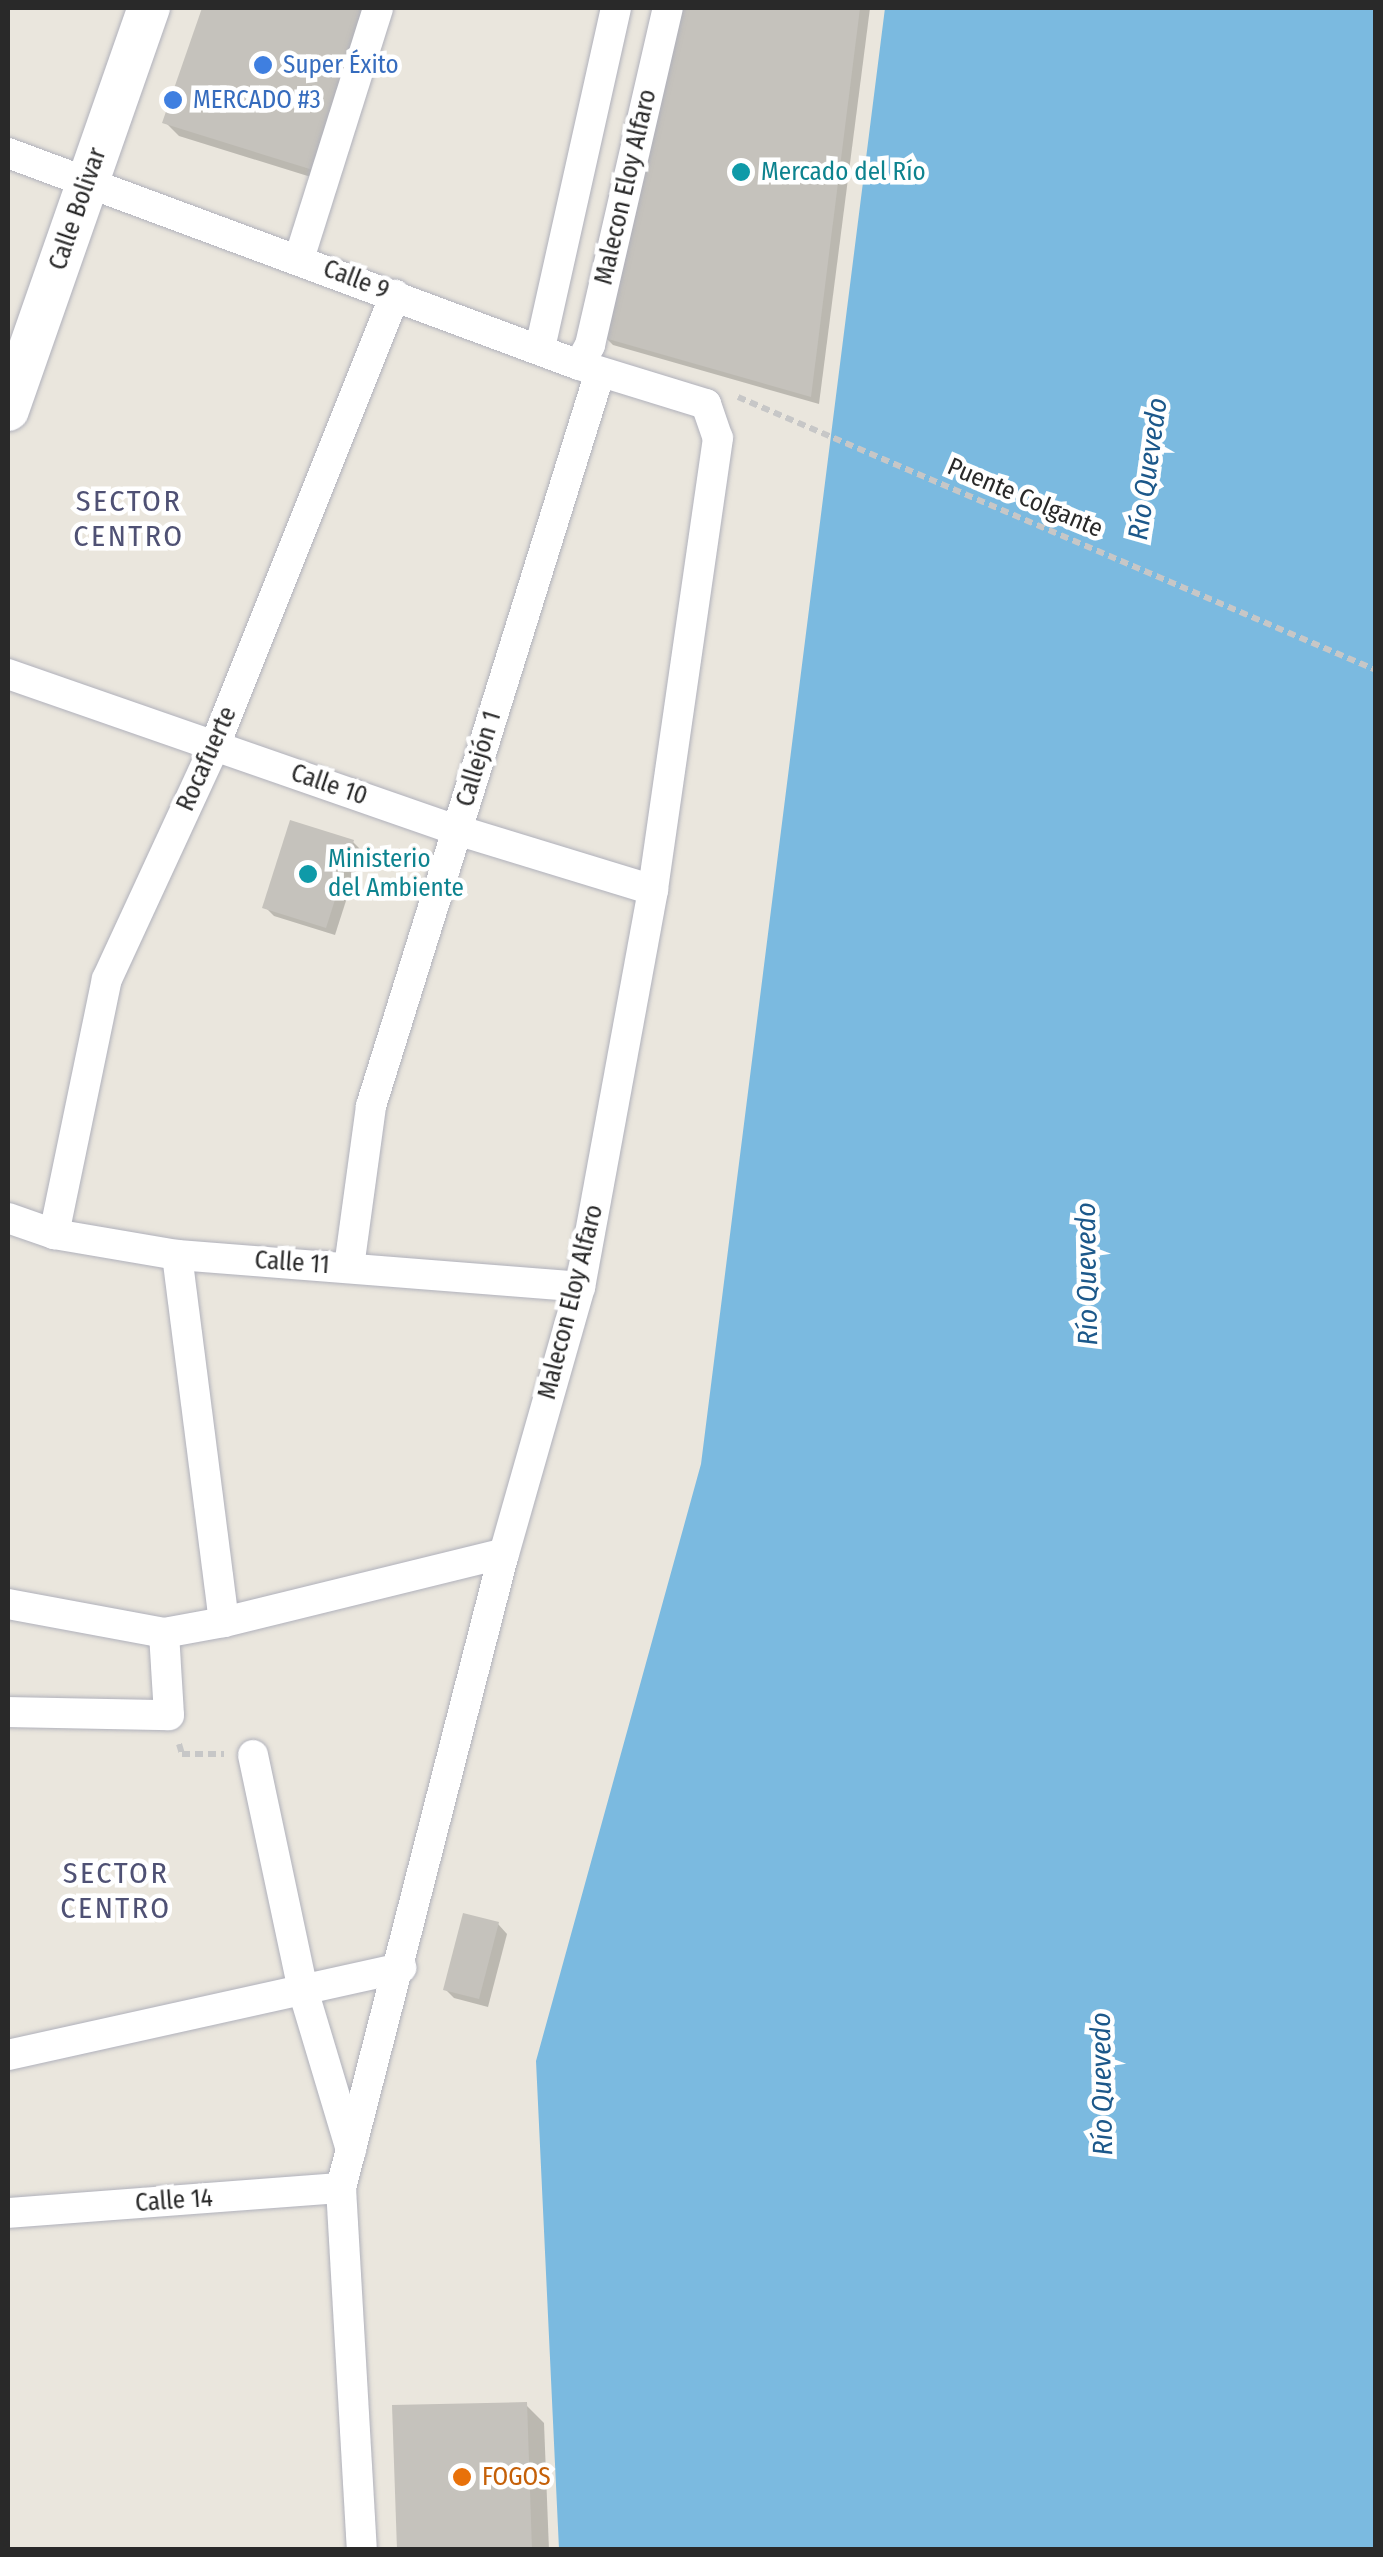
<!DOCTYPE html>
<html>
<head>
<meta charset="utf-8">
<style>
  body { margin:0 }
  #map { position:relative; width:1383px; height:2557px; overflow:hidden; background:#eae6dd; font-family:"Fira Sans Condensed",sans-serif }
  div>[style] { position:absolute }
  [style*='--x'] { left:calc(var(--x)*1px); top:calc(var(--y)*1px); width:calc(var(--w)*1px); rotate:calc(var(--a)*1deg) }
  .water>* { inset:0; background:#7bbae0 }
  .shadow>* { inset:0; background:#0003 }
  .building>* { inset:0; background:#c5c2bc }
  .path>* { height:6px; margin-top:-3px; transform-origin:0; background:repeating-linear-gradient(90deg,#c7c7c7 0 8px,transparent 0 13px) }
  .roads { filter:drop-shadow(0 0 2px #b0b1bb) drop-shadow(0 0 2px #b0b1bb) }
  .street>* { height:30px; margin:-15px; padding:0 15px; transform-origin:15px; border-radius:15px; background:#fff }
  .secondary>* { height:42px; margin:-21px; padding:0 21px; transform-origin:21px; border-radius:21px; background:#fff }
  .dots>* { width:28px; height:28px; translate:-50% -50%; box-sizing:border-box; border:5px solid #fff; border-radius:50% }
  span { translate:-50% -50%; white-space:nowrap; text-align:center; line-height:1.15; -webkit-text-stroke:9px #fff; paint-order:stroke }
  .shop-label { font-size:25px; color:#366cbe }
  .left { translate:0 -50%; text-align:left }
  .culture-label { font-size:25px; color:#0d838f }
  .street-label { font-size:25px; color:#292929 }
  .food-label { font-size:25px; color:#c56008 }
  .water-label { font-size:28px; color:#1c588a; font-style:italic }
  .quarter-label { font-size:30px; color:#4f5174; letter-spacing:2.5px }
  .frame { position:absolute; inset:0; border:10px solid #292929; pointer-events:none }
</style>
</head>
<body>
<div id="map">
  <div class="water">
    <div style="clip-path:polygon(885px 8px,1375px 8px,1375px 2549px,559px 2549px,536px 2061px,701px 1464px)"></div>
  </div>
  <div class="shadow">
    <div style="clip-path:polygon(204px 8px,379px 8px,327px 182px,179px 136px,165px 122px)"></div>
    <div style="clip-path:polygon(686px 8px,870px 8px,819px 404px,613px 345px,604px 336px)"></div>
    <div style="clip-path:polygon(353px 842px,362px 851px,335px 935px,274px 916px,265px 907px)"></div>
    <div style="clip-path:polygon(498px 1924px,507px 1934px,488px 2007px,454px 1998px,445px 1989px)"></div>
    <div style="clip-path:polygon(526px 2405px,544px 2423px,549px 2550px,400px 2550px)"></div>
  </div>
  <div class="building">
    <div style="clip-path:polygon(202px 8px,362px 8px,313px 170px,162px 123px)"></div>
    <div style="clip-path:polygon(683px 8px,860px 8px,811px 397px,601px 337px)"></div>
    <div style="clip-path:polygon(290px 820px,354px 840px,326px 928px,262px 908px)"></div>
    <div style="clip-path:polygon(463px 1913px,499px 1922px,479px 1999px,443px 1990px)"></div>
    <div style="clip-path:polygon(527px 2402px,532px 2550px,397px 2550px,392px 2405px)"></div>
  </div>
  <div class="path">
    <div style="--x:738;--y:397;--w:694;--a:23.17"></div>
    <div style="--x:179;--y:1744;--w:10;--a:73"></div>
    <div style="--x:182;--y:1754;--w:42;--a:0"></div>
  </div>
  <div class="roads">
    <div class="street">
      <div style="--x:8;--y:153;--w:609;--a:20.37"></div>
      <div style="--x:579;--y:365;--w:133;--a:17.1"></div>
      <div style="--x:706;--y:404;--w:36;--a:71"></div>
      <div style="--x:718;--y:438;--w:457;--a:98.2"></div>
      <div style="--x:653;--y:890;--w:404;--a:100.4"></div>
      <div style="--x:580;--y:1287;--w:277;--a:105.9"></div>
      <div style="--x:504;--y:1553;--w:656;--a:104.4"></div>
      <div style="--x:341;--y:2188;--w:363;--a:86.7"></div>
      <div style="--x:299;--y:259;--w:263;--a:-72.5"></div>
      <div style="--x:540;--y:348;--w:348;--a:-77.4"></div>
      <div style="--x:579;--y:365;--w:23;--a:-61"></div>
      <div style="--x:590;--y:345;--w:346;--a:-77"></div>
      <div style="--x:8;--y:674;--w:475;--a:19.2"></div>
      <div style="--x:457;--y:830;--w:205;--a:17"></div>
      <div style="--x:8;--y:1218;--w:49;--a:19.2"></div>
      <div style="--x:54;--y:1234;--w:125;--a:9.7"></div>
      <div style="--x:177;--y:1255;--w:404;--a:4.5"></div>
      <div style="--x:54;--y:1234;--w:260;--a:-78.3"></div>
      <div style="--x:107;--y:979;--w:258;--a:-65.2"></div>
      <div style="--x:215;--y:745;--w:485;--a:-68.2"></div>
      <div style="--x:177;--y:1255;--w:370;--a:82.7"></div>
      <div style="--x:224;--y:1622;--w:288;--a:-13.8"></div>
      <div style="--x:349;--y:1267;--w:162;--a:-82.2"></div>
      <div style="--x:371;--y:1106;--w:769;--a:-72.67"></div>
      <div style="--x:8;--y:1604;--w:159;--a:10.5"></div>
      <div style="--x:164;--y:1633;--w:61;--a:-10.4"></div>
      <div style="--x:8;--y:1712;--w:161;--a:1.1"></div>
      <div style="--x:169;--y:1715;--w:82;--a:-93.5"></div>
      <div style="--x:253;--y:1755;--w:240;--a:78"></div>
      <div style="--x:303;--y:1990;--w:167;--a:73.3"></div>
      <div style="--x:8;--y:2055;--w:403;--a:-12.5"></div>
      <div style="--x:8;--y:2213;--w:334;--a:-4.3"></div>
    </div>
    <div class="secondary">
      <div style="--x:8;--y:410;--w:426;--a:-70.7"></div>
    </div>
  </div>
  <div class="dots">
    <div style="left:263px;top:65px;background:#3f7fe0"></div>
    <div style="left:173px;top:100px;background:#3f7fe0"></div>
    <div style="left:741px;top:172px;background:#0f9aa8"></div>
    <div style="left:308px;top:874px;background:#0f9aa8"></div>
    <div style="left:462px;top:2477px;background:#e8710a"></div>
  </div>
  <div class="shop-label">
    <span class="left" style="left:283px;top:65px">Super Éxito</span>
    <span class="left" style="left:193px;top:100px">MERCADO #3</span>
  </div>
  <div class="culture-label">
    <span class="left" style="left:761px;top:172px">Mercado del Río</span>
    <span class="left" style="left:328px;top:874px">Ministerio<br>del Ambiente</span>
  </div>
  <div class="street-label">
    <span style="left:626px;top:187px;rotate:-77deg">Malecon Eloy Alfaro</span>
    <span style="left:78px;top:209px;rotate:-71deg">Calle Bolivar</span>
    <span style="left:356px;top:280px;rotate:21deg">Calle 9</span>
    <span style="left:1025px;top:498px;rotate:23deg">Puente Colgante</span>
    <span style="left:207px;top:759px;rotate:-66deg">Rocafuerte</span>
    <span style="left:479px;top:759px;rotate:-73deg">Callejón 1</span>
    <span style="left:329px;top:785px;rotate:19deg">Calle 10</span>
    <span style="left:292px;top:1263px;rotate:4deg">Calle 11</span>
    <span style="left:571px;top:1302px;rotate:-76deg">Malecon Eloy Alfaro</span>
    <span style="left:174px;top:2201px;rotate:-4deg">Calle 14</span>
  </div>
  <div class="food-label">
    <span class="left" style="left:482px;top:2477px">FOGOS</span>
  </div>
  <div class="water-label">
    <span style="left:1148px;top:469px;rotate:-82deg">Río Quevedo</span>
    <span style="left:1087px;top:1274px;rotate:-91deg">Río Quevedo</span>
    <span style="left:1102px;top:2084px;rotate:-91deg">Río Quevedo</span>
  </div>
  <div class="quarter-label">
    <span style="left:129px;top:518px">SECTOR<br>CENTRO</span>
    <span style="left:116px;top:1890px">SECTOR<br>CENTRO</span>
  </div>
  <div class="frame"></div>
</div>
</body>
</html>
